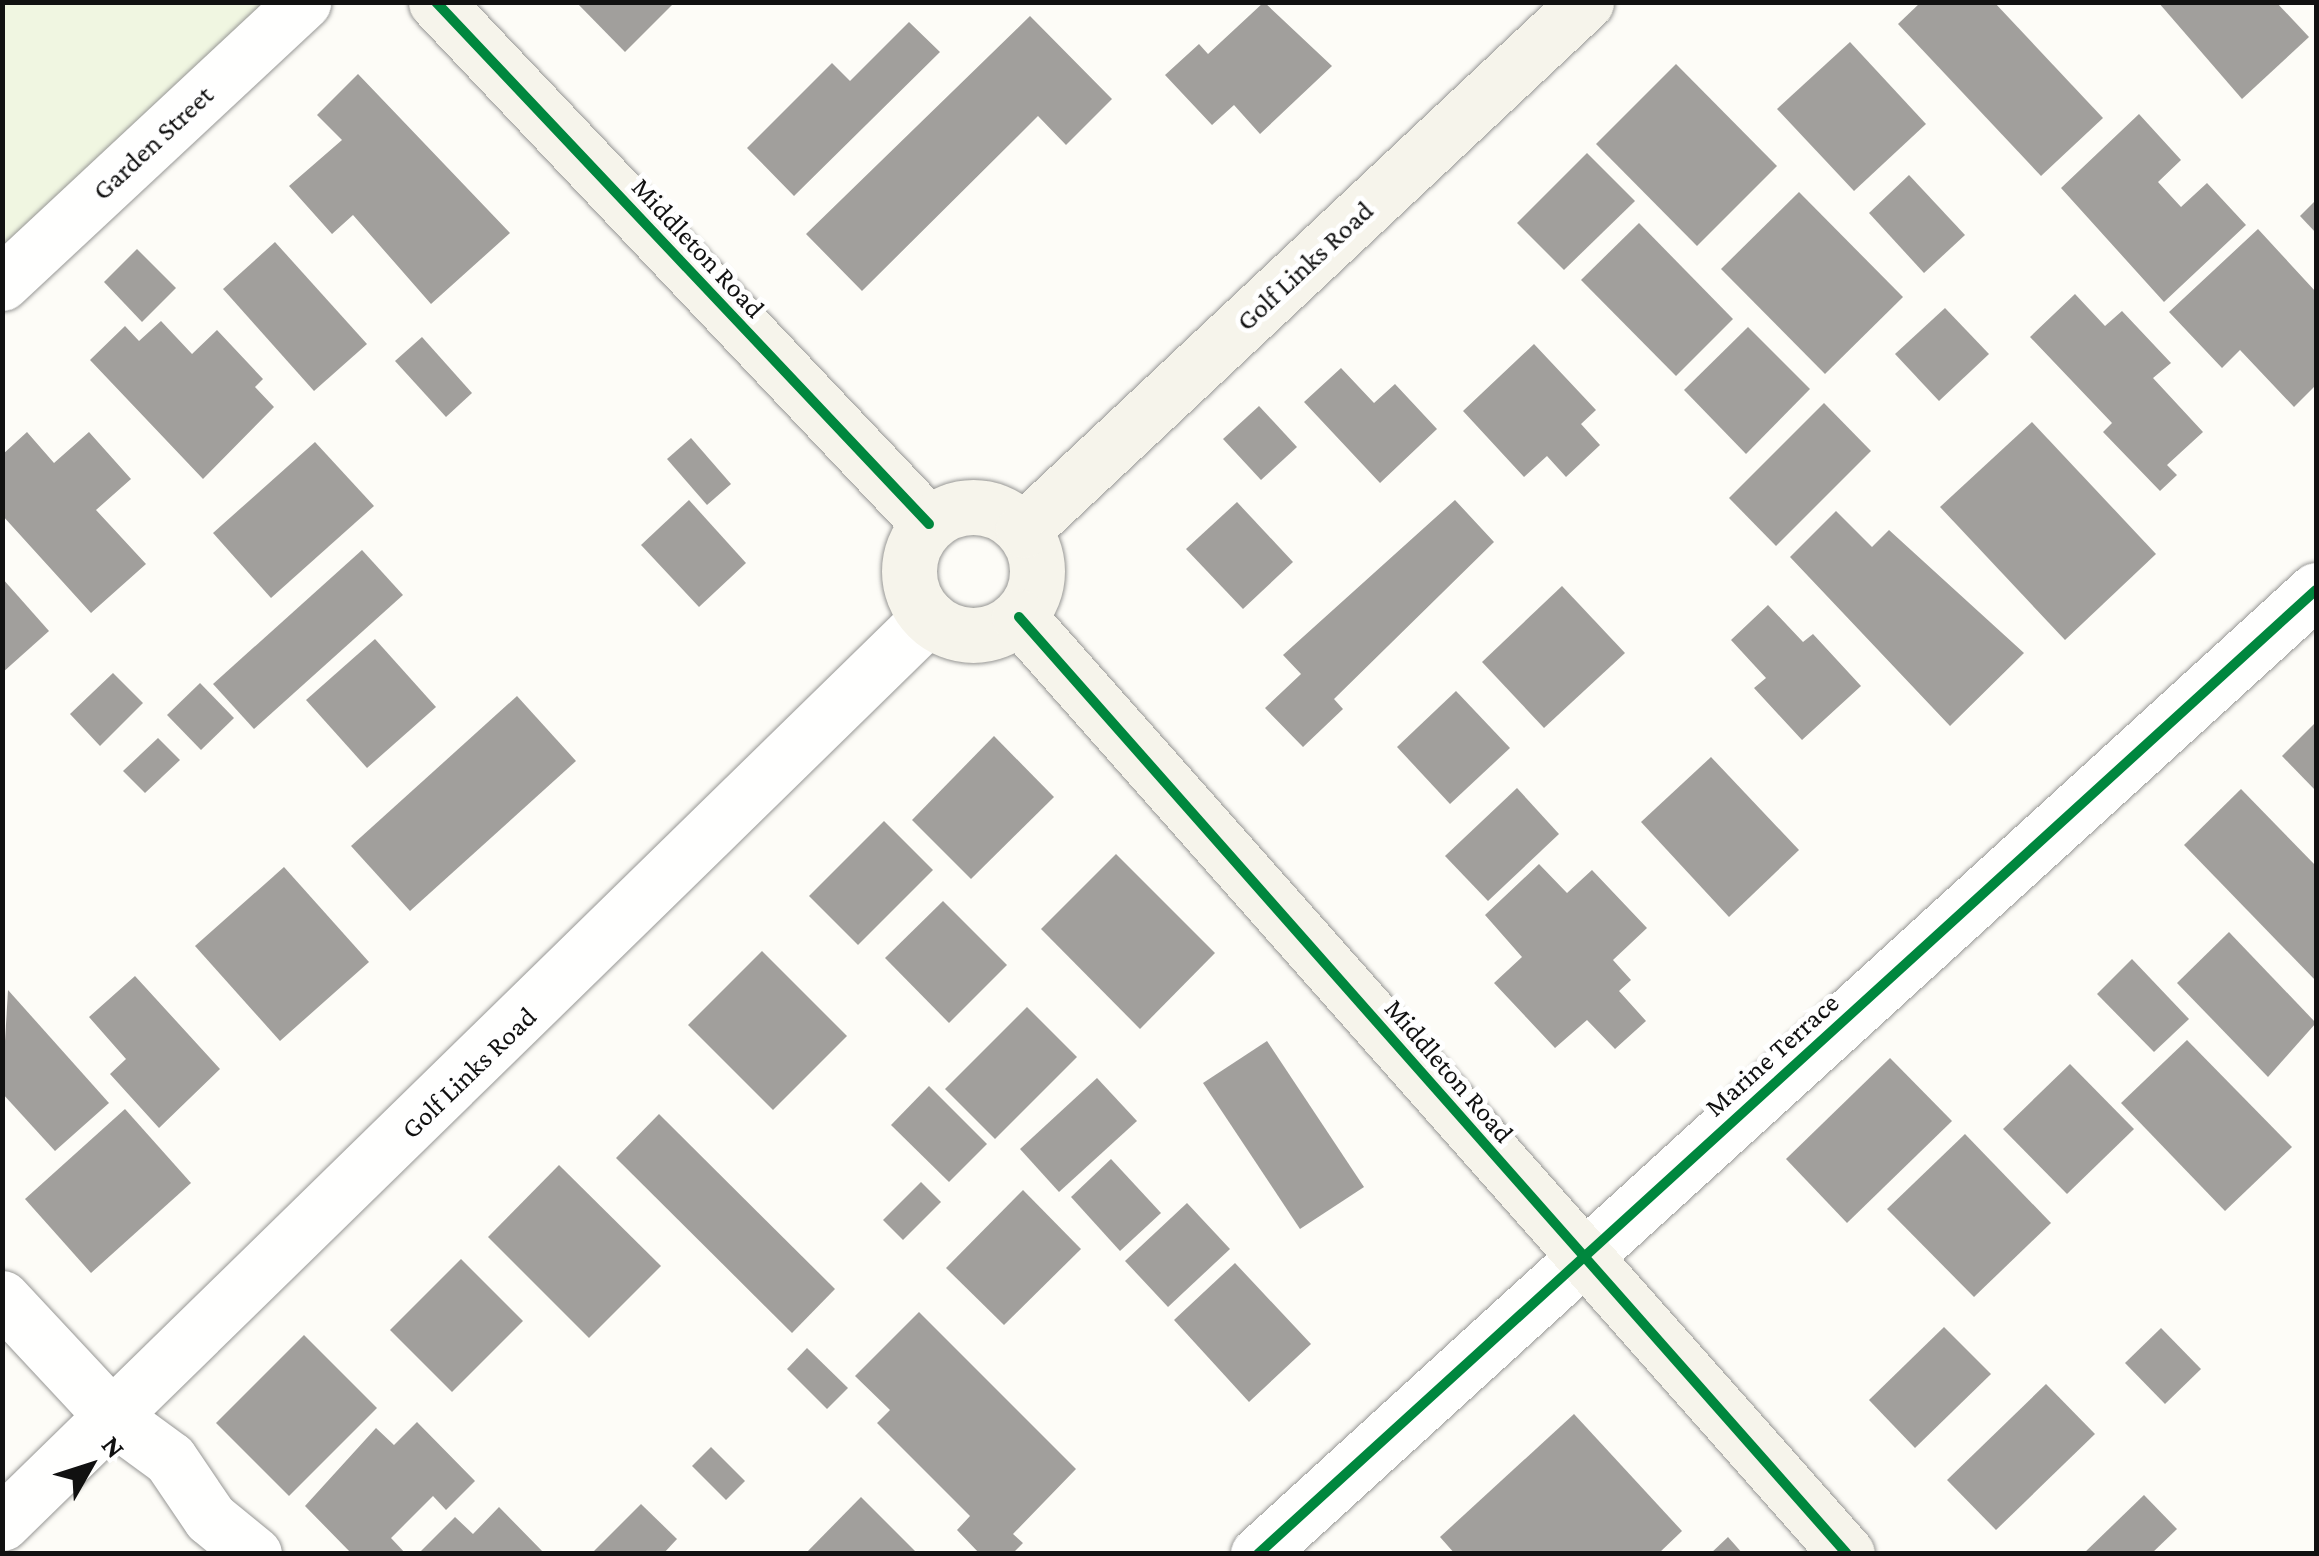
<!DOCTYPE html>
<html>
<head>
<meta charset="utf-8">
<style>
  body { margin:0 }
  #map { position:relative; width:2319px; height:1556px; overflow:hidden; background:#fdfcf7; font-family:"Crimson Pro",serif }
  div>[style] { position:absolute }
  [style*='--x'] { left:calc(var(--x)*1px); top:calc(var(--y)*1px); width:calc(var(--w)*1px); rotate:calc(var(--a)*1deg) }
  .pitch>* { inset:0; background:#f0f6e1 }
  .building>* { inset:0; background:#a19f9c }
  .roads { filter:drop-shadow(0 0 2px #979795) drop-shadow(0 0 2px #979795) }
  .street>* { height:55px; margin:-27.5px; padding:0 27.5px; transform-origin:27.5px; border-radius:27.5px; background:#fffffe }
  .secondary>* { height:55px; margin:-27.5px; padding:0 27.5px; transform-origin:27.5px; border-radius:27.5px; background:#f6f4eb }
  .secondary>.ring { margin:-27.5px; padding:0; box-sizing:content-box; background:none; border:55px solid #f6f4eb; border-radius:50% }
  .cycleway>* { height:10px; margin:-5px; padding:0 5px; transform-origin:5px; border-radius:5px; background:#00873e }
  span { translate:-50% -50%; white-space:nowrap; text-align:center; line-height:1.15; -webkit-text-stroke:10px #fff; paint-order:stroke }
  .street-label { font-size:28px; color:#111 }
  .frame { position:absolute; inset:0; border:5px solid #111; pointer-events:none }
  .north { position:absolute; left:40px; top:1416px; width:100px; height:100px; -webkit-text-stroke:8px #fff; paint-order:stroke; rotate:51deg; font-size:28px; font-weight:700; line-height:40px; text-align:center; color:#111 }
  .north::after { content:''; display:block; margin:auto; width:35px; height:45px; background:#111; clip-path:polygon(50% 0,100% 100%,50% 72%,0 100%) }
</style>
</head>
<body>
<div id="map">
  <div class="pitch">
    <div style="clip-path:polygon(3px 3px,271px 3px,3px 254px)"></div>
  </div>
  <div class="building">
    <div style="clip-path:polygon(576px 2px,675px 2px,625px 52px)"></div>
    <div style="clip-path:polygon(1264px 2px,1332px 66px,1260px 134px,1234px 105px,1212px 125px,1165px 75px,1199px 44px,1208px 54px)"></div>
    <div style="clip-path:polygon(1921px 2px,1994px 2px,2103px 118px,2041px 176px,1898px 24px)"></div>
    <div style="clip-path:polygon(2158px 2px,2276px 2px,2309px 37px,2242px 99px)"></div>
    <div style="clip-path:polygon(1030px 16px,1112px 99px,1066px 145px,1038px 116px,862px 291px,806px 234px)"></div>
    <div style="clip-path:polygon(909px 22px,940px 52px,794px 196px,747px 148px,832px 63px,850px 81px)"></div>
    <div style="clip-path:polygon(1850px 42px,1926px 124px,1854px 191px,1777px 109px)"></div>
    <div style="clip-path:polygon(1676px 64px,1777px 166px,1697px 246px,1596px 144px)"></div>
    <div style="clip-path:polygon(358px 74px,510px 233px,431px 304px,353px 215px,332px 234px,289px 186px,342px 140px,317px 115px)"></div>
    <div style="clip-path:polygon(2139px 114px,2181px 160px,2158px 182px,2181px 207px,2207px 183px,2246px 225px,2164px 302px,2061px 188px)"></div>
    <div style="clip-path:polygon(1587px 153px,1635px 201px,1564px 270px,1517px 223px)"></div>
    <div style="clip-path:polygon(1909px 175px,1965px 235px,1924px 273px,1869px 213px)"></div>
    <div style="clip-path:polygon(1799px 192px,1903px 297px,1825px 374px,1721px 269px)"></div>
    <div style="clip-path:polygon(2316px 200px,2316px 233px,2300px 216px)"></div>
    <div style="clip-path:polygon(1639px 223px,1733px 319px,1676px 376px,1581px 280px)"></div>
    <div style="clip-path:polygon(2258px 229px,2316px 292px,2316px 385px,2294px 407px,2240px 350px,2222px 368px,2169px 312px)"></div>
    <div style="clip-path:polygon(275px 242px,367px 344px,314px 391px,223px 289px)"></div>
    <div style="clip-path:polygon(137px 249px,176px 288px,142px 322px,104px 282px)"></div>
    <div style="clip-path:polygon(2075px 294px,2105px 326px,2122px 311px,2171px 363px,2153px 378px,2203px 432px,2167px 465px,2177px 475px,2160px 491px,2103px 432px,2112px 423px,2030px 337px)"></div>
    <div style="clip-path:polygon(1945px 308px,1989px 354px,1939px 401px,1895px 354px)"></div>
    <div style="clip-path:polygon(161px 321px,192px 354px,217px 330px,263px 379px,255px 387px,274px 407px,203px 479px,90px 360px,125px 326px,139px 341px)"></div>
    <div style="clip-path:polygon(1748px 327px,1810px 389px,1746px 454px,1684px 390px)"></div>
    <div style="clip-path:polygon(422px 337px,472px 393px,446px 417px,395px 361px)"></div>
    <div style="clip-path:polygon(1534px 344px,1596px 410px,1581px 424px,1600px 445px,1566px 477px,1547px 456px,1524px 477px,1463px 411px)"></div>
    <div style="clip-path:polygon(1341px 368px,1374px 403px,1395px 384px,1437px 429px,1380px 483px,1304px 402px)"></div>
    <div style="clip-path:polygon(1824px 403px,1871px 451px,1776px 546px,1729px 498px)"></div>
    <div style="clip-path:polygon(1259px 406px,1297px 447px,1261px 480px,1223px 439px)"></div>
    <div style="clip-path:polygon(2032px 422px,2156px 554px,2065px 640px,1940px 507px)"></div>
    <div style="clip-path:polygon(27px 432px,54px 463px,89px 432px,131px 479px,96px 510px,146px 564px,91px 613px,2px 515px,2px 455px)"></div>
    <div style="clip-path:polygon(691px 438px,731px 484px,707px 505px,667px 459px)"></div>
    <div style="clip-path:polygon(315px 442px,374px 506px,271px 598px,213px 533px)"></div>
    <div style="clip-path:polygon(689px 500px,746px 563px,699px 607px,641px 545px)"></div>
    <div style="clip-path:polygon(1455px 500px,1494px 542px,1334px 699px,1343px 709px,1303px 747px,1265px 708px,1301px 674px,1283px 655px)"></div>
    <div style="clip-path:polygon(1237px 502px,1293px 562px,1243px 609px,1186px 549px)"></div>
    <div style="clip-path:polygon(1836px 511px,1872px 547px,1889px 530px,2024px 653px,1950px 726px,1790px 557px)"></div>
    <div style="clip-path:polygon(362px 550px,403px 595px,254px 729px,213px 684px)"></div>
    <div style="clip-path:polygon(2px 578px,49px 631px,2px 673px)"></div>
    <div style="clip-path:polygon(1562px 586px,1625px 653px,1544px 728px,1482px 662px)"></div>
    <div style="clip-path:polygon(1768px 605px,1803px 642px,1813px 634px,1861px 686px,1802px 740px,1754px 688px,1766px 678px,1731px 640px)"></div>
    <div style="clip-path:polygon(375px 639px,436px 707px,367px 768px,306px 700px)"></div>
    <div style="clip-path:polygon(113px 673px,143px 703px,100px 746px,70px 714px)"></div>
    <div style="clip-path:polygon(200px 683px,234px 718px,201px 750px,167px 715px)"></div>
    <div style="clip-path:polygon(1456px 691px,1510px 748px,1450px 804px,1397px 747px)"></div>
    <div style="clip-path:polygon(517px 696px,576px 761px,410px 911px,351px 846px)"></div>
    <div style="clip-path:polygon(2316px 722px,2316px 791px,2282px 756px)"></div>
    <div style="clip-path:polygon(994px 736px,1054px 797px,971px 879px,912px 820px)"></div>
    <div style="clip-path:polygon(158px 738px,180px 760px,145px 793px,123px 771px)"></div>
    <div style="clip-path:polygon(1711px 757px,1799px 850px,1729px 917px,1641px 822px)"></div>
    <div style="clip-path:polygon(1517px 788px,1559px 834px,1488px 901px,1445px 856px)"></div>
    <div style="clip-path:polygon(2241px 789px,2316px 866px,2316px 981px,2184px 845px)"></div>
    <div style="clip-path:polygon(884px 821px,933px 870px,858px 945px,809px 896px)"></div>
    <div style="clip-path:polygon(1116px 854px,1215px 953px,1140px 1029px,1041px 929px)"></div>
    <div style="clip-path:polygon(1539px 864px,1567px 893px,1592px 870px,1647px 928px,1613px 960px,1631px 980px,1619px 991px,1646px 1021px,1615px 1049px,1587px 1020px,1555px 1048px,1494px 983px,1522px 957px,1485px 915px)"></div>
    <div style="clip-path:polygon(284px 867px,369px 962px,280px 1041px,195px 946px)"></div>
    <div style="clip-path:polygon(943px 901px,1007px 965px,949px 1023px,885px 958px)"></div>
    <div style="clip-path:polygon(2229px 932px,2316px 1023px,2268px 1077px,2177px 983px)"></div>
    <div style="clip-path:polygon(762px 951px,847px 1036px,773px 1110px,688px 1025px)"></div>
    <div style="clip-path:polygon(2132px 959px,2189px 1019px,2154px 1052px,2097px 994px)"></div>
    <div style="clip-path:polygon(135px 976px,220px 1069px,159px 1128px,110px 1074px,126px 1059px,89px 1017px)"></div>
    <div style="clip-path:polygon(8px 990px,109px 1103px,55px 1151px,2px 1093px)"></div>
    <div style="clip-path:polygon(1027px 1007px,1077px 1057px,995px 1139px,945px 1089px)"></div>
    <div style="clip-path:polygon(2187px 1040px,2292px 1147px,2225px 1211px,2121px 1103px)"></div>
    <div style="clip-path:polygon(1267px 1041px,1364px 1187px,1300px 1229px,1203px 1083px)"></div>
    <div style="clip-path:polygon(1890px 1058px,1952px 1121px,1847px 1223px,1786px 1159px)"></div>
    <div style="clip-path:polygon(2070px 1064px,2134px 1129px,2067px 1194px,2003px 1129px)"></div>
    <div style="clip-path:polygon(1097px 1078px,1137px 1121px,1059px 1192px,1020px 1149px)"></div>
    <div style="clip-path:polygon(929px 1086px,987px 1144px,949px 1182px,891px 1125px)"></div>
    <div style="clip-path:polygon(125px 1109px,191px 1183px,91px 1273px,25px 1199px)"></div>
    <div style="clip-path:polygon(659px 1114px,835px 1289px,792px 1333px,616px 1158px)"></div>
    <div style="clip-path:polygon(1965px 1134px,2051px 1223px,1974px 1297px,1887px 1209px)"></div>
    <div style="clip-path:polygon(1111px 1159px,1161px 1213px,1120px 1251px,1071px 1197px)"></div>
    <div style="clip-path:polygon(559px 1165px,661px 1266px,589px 1338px,488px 1237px)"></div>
    <div style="clip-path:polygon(921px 1182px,941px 1202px,903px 1240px,883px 1220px)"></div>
    <div style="clip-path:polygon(1023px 1190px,1081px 1249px,1004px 1325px,946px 1268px)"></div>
    <div style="clip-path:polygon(1187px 1203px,1230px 1249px,1168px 1307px,1125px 1261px)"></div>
    <div style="clip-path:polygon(461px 1259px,523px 1321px,452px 1392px,390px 1330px)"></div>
    <div style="clip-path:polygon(1235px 1263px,1311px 1344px,1249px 1402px,1174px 1320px)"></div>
    <div style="clip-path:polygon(919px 1312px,1076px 1469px,1013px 1534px,1023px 1543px,1012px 1554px,980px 1554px,957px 1530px,970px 1516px,877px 1423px,890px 1410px,855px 1376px)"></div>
    <div style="clip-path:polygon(1944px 1327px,1991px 1374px,1915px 1448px,1869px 1400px)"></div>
    <div style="clip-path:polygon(2161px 1328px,2201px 1369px,2165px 1404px,2125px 1363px)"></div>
    <div style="clip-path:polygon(304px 1335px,377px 1408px,289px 1496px,216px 1423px)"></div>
    <div style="clip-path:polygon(807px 1348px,848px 1388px,827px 1409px,787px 1369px)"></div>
    <div style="clip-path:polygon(2046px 1384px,2095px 1434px,1996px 1530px,1947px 1480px)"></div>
    <div style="clip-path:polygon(1574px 1414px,1682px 1531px,1658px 1554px,1455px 1554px,1440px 1537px)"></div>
    <div style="clip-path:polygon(417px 1422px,475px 1481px,446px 1510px,433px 1496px,391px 1538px,406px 1554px,352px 1554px,305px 1506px,376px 1428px,394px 1445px)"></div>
    <div style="clip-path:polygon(711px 1447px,745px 1481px,726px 1500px,692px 1466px)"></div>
    <div style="clip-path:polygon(2144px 1495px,2177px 1529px,2151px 1554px,2083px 1554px)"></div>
    <div style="clip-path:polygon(861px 1497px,918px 1554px,805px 1554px)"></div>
    <div style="clip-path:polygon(641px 1504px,677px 1539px,663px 1554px,591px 1554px)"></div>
    <div style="clip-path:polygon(499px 1507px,545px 1554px,418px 1554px,455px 1517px,473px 1534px)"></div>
    <div style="clip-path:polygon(1728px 1537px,1743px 1554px,1710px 1554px)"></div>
  </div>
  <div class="roads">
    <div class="street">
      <div style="--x:2;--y:283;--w:412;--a:-43"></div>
      <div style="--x:2;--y:1298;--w:164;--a:47"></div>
      <div style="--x:114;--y:1418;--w:69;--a:36.2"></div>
      <div style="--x:170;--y:1459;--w:71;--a:55.9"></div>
      <div style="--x:210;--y:1518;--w:57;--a:39.3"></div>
      <div style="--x:2;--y:1523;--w:1296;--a:-44.34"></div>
      <div style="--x:1258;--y:1554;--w:1431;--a:-42.34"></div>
    </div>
    <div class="secondary">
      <div style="--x:436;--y:2;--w:718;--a:46.64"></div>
      <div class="ring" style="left:909px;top:507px;width:73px;height:73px"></div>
      <div style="--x:1023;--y:530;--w:772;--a:-43.16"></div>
      <div style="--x:1019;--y:617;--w:1250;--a:48.53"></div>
    </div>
  </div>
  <div class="cycleway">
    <div style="--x:436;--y:2;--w:718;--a:46.64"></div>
    <div style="--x:1019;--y:617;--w:1250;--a:48.53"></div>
    <div style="--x:1258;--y:1554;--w:1431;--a:-42.34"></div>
  </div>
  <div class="street-label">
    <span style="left:153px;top:143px;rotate:-43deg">Garden Street</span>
    <span style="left:698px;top:248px;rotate:47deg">Middleton Road</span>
    <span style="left:1305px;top:266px;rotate:-43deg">Golf Links Road</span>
    <span style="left:1772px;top:1055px;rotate:-42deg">Marine Terrace</span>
    <span style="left:1449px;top:1071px;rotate:49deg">Middleton Road</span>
    <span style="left:469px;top:1073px;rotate:-44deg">Golf Links Road</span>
  </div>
  <div class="frame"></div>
  <div class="north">N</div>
</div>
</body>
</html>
